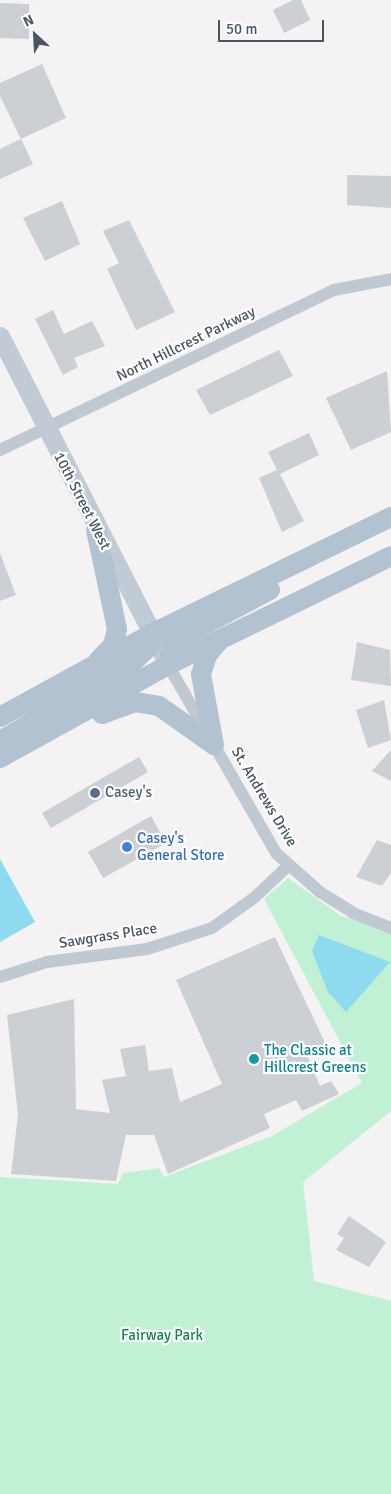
<!DOCTYPE html>
<html>
<head>
<meta charset="utf-8">
<style>
  body { margin:0 }
  #map { position:relative; width:391px; height:1494px; overflow:hidden; background:#f4f2f2; font-family:Signika,sans-serif }
  div>[style] { position:absolute }
  [style*='--x'] { left:calc(var(--x)*1px); top:calc(var(--y)*1px); width:calc(var(--w)*1px); rotate:calc(var(--a)*1deg) }
  .green>* { inset:0; background:#c1f1d4 }
  .water>* { inset:0; background:#8edbef }
  .building>* { inset:0; background:#cccfd4 }
  .street>* { height:12px; margin:-6px; padding:0 6px; transform-origin:6px; border-radius:6px; background:#c0c9d1 }
  .secondary>* { height:19px; margin:-9.5px; padding:0 9.5px; transform-origin:9.5px; border-radius:9.5px; background:#c0cbd6 }
  .primary>* { height:20px; margin:-10px; padding:0 10px; transform-origin:10px; border-radius:10px; background:#b2c2d1 }
  .dots>* { width:14px; height:14px; translate:-50% -50%; box-sizing:border-box; border:2px solid #fff; border-radius:50% }
  span { translate:-50% -50%; white-space:nowrap; text-align:center; line-height:1.15; -webkit-text-stroke:4.5px #fff; paint-order:stroke }
  .street-label { font-size:15px; color:#495660 }
  .service-label { font-size:15px; color:#4e5e75 }
  .left { translate:0 -50%; text-align:left }
  .shop-label { font-size:15px; color:#366cbe }
  .culture-label { font-size:15px; color:#0d838f }
  .park-label { font-size:15px; color:#16864d }
  .north { position:absolute; left:10px; top:10px; width:50px; height:50px; -webkit-text-stroke:4px #fff; paint-order:stroke; rotate:335deg; font-size:14px; font-weight:700; line-height:20px; text-align:center; color:#495660 }
  .north::after { content:''; display:block; margin:auto; width:18px; height:22px; background:#495660; clip-path:polygon(50% 0,100% 100%,50% 72%,0 100%) }
  .scale { position:absolute; left:218px; top:20px; width:106px; height:22px; box-sizing:border-box; border:2px solid #495660; border-top:0; padding-left:6px; font-size:15px; line-height:18px; white-space:nowrap; color:#495660; -webkit-text-stroke:4px #fff; paint-order:stroke }
</style>
</head>
<body>
<div id="map">
  <div class="green">
    <div style="clip-path:polygon(288px 878px,341px 916px,391px 931px,391px 1111px,303px 1182px,314px 1281px,391px 1301px,391px 1494px,0 1494px,0 1177px,118px 1184px,123px 1173px,159px 1168px,164px 1177px,272px 1136px,362px 1083px,264px 899px)"></div>
  </div>
  <div class="water">
    <div style="clip-path:polygon(0 859px,35px 922px,0 942px)"></div>
    <div style="clip-path:polygon(319px 935px,390px 962px,346px 1012px,328px 992px,312px 951px)"></div>
  </div>
  <div class="building">
    <div style="clip-path:polygon(293px 0,301px 0,310px 20px,284px 33px,273px 10px)"></div>
    <div style="clip-path:polygon(0 3px,29px 4px,29px 39px,0 38px)"></div>
    <div style="clip-path:polygon(42px 64px,66px 118px,21px 139px,0 96px,0 83px)"></div>
    <div style="clip-path:polygon(21px 139px,33px 164px,0 179px,0 149px)"></div>
    <div style="clip-path:polygon(347px 175px,391px 176px,391px 208px,347px 205px)"></div>
    <div style="clip-path:polygon(62px 201px,80px 244px,45px 261px,23px 218px)"></div>
    <div style="clip-path:polygon(129px 220px,175px 312px,136px 330px,107px 269px,119px 263px,103px 231px)"></div>
    <div style="clip-path:polygon(53px 310px,64px 334px,92px 321px,105px 346px,74px 358px,78px 367px,63px 375px,35px 319px)"></div>
    <div style="clip-path:polygon(279px 350px,293px 376px,210px 415px,196px 390px)"></div>
    <div style="clip-path:polygon(387px 371px,391px 432px,351px 450px,326px 398px)"></div>
    <div style="clip-path:polygon(309px 433px,319px 455px,280px 474px,304px 521px,282px 532px,259px 478px,277px 470px,268px 452px)"></div>
    <div style="clip-path:polygon(0 553px,16px 595px,0 601px)"></div>
    <div style="clip-path:polygon(357px 642px,390px 650px,391px 686px,351px 680px)"></div>
    <div style="clip-path:polygon(384px 700px,391px 740px,368px 748px,356px 710px)"></div>
    <div style="clip-path:polygon(391px 750px,391px 781px,372px 771px)"></div>
    <div style="clip-path:polygon(139px 757px,148px 772px,51px 828px,42px 813px)"></div>
    <div style="clip-path:polygon(151px 816px,166px 843px,103px 878px,88px 852px)"></div>
    <div style="clip-path:polygon(377px 840px,391px 845px,391px 873px,382px 886px,356px 877px)"></div>
    <div style="clip-path:polygon(275px 937px,327px 1047px,307px 1055px,320px 1086px,331px 1081px,339px 1094px,302px 1111px,296px 1100px,264px 1114px,270px 1128px,168px 1174px,154px 1135px,126px 1135px,116px 1181px,11px 1174px,18px 1115px,7px 1015px,74px 999px,76px 1109px,110px 1113px,102px 1080px,126px 1076px,120px 1049px,145px 1045px,149px 1071px,172px 1068px,180px 1102px,222px 1084px,176px 980px)"></div>
    <div style="clip-path:polygon(349px 1216px,386px 1242px,369px 1267px,336px 1250px,344px 1238px,337px 1234px)"></div>
  </div>
  <div class="street">
    <div style="--x:0;--y:450;--w:370;--a:-25.6"></div>
    <div style="--x:334;--y:290;--w:58;--a:-10.9"></div>
    <div style="--x:168;--y:665;--w:217;--a:60.1"></div>
    <div style="--x:276;--y:853;--w:59;--a:41.6"></div>
    <div style="--x:320;--y:892;--w:39;--a:32"></div>
    <div style="--x:353;--y:913;--w:41;--a:21.5"></div>
    <div style="--x:0;--y:977;--w:49;--a:-17.7"></div>
    <div style="--x:47;--y:962;--w:101;--a:-7.4"></div>
    <div style="--x:147;--y:949;--w:68;--a:-17.9"></div>
    <div style="--x:212;--y:928;--w:53;--a:-35.8"></div>
    <div style="--x:255;--y:897;--w:45;--a:-43.2"></div>
  </div>
  <div class="secondary">
    <div style="--x:0;--y:336;--w:369;--a:62.9"></div>
  </div>
  <div class="primary">
    <div style="--x:96;--y:530;--w:101;--a:78"></div>
    <div style="--x:117;--y:629;--w:16;--a:104"></div>
    <div style="--x:113;--y:645;--w:21;--a:133"></div>
    <div style="--x:168;--y:665;--w:19;--a:-78"></div>
    <div style="--x:172;--y:646;--w:11;--a:-45"></div>
    <div style="--x:180;--y:638;--w:102;--a:-28.1"></div>
    <div style="--x:102;--y:714;--w:35;--a:-20"></div>
    <div style="--x:135;--y:702;--w:24;--a:9"></div>
    <div style="--x:159;--y:706;--w:67;--a:35.3"></div>
    <div style="--x:0;--y:717;--w:172;--a:-28.8"></div>
    <div style="--x:151;--y:634;--w:267;--a:-26"></div>
    <div style="--x:0;--y:741;--w:152;--a:-30.4"></div>
    <div style="--x:131;--y:664;--w:28;--a:-44"></div>
    <div style="--x:151;--y:645;--w:10;--a:-84"></div>
    <div style="--x:214;--y:745;--w:72;--a:-100.4"></div>
    <div style="--x:201;--y:674;--w:20;--a:-72"></div>
    <div style="--x:207;--y:655;--w:17;--a:-50"></div>
    <div style="--x:0;--y:758;--w:192;--a:-29"></div>
    <div style="--x:168;--y:665;--w:248;--a:-26"></div>
  </div>
  <div class="dots">
    <div style="left:95px;top:793px;background:#5c6f8a"></div>
    <div style="left:127px;top:847px;background:#3f7fe0"></div>
    <div style="left:254px;top:1059px;background:#0f9aa8"></div>
  </div>
  <div class="street-label">
    <span style="left:186px;top:344px;rotate:-26deg">North Hillcrest Parkway</span>
    <span style="left:82px;top:501px;rotate:63deg">10th Street West</span>
    <span style="left:264px;top:797px;rotate:59deg">St. Andrews Drive</span>
    <span style="left:108px;top:936px;rotate:-9deg">Sawgrass Place</span>
  </div>
  <div class="service-label">
    <span class="left" style="left:105px;top:793px">Casey's</span>
  </div>
  <div class="shop-label">
    <span class="left" style="left:137px;top:847px">Casey's<br>General Store</span>
  </div>
  <div class="culture-label">
    <span class="left" style="left:264px;top:1059px">The Classic at<br>Hillcrest Greens</span>
  </div>
  <div class="park-label">
    <span style="left:162px;top:1336px">Fairway Park</span>
  </div>
  <div class="north">N</div>
  <div class="scale">50 m</div>
</div>
</body>
</html>
